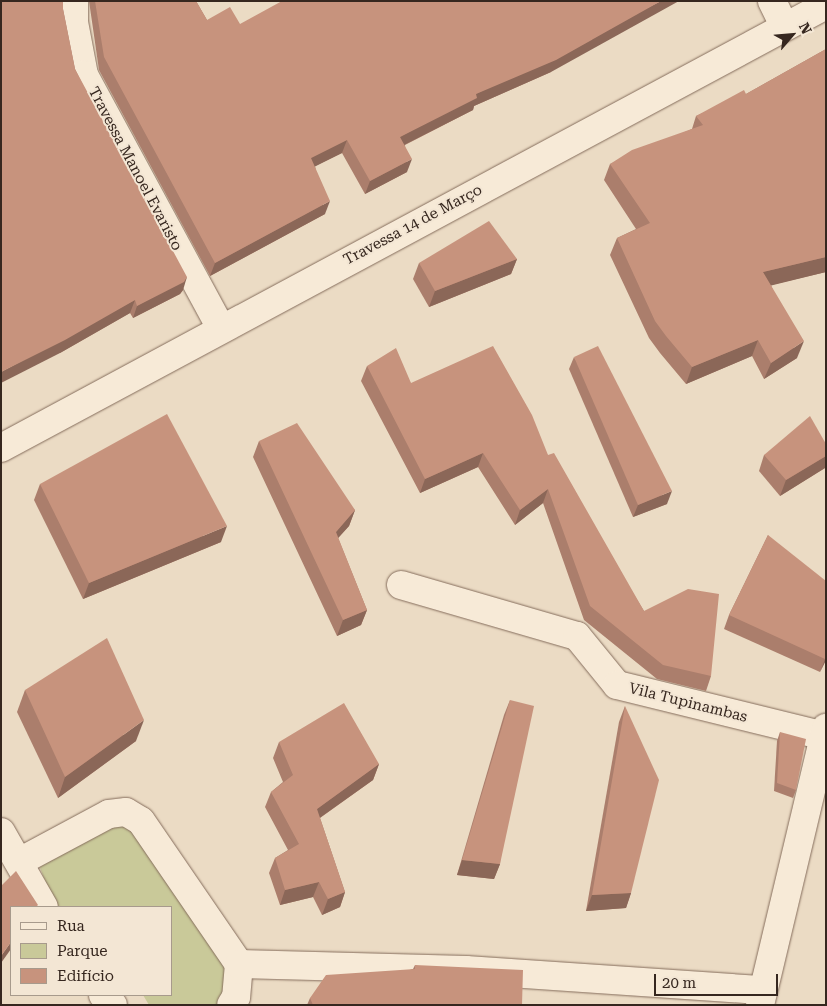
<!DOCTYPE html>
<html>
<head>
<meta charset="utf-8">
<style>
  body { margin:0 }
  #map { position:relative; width:827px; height:1006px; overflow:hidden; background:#ebdbc4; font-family:"Roboto Serif",serif }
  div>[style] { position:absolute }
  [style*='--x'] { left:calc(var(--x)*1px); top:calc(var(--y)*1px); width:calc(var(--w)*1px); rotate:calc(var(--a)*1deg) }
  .green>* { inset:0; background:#c9c999 }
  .roads { filter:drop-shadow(0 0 1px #856d5c) drop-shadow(0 0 1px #856d5c) }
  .minor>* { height:28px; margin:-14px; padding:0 14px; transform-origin:14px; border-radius:14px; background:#f7ead7 }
  .wall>* { inset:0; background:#ab7e6c }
  .shaded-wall>* { inset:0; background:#8b6758 }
  .building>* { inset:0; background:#c7937d }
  span { translate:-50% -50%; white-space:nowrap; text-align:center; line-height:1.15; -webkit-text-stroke:4px #f3e6d4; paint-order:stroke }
  .street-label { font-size:15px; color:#36271f }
  .frame { position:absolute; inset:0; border:2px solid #36271f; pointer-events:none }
  .legend { position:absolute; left:10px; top:906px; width:162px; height:90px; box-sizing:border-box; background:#f3e6d4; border:1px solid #a79a8c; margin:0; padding:6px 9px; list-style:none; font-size:15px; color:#36271f }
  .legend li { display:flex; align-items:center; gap:10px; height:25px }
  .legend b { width:25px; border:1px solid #a79a8c }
  .north { position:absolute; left:767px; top:10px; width:50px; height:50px; -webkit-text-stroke:4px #f3e6d4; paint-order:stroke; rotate:63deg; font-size:14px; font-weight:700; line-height:20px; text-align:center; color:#36271f }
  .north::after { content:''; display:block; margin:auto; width:18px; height:22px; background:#36271f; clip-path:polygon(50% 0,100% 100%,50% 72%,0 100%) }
  .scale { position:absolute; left:654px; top:974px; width:124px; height:22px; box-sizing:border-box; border:2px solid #36271f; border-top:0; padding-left:6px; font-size:15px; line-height:18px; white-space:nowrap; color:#36271f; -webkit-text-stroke:4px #f3e6d4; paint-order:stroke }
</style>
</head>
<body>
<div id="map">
  <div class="green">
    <div style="clip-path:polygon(130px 800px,246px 990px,230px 1005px,149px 1005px,143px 995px,171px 995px,171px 907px,54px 907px,35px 853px)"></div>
  </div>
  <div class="roads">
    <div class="minor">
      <div style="--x:74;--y:1;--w:21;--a:90"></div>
      <div style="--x:74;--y:22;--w:54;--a:79.3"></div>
      <div style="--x:84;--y:75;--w:288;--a:61.6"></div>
      <div style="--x:772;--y:1;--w:28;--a:64"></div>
      <div style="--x:1;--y:448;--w:936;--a:-28.23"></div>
      <div style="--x:401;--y:585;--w:183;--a:16.2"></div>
      <div style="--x:577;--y:636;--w:63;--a:50.8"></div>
      <div style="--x:617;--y:685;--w:213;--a:13.8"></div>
      <div style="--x:1;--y:832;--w:86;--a:60.2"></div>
      <div style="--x:19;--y:862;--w:102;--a:-28.1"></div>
      <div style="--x:109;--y:814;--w:17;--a:-7"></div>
      <div style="--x:126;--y:812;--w:17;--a:31"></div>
      <div style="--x:141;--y:821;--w:173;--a:55.6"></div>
      <div style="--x:239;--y:964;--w:33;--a:95"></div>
      <div style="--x:236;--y:997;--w:9;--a:122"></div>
      <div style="--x:239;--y:964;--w:227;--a:1.5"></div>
      <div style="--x:466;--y:970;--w:298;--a:3.9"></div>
      <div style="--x:103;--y:995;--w:14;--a:45"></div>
      <div style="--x:760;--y:1005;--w:285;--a:-76.6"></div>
    </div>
  </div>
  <div class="wall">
    <div style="clip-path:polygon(89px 1px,196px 1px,207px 20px,240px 24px,551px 72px,474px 106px,473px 110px,405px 145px,407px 172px,365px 194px,342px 153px,315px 166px,325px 214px,210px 276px,99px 70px)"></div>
    <div style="clip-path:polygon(63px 9px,75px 69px,183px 290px,180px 294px,133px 318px,130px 313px,60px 353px)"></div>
    <div style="clip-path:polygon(826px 49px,826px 272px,771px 285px,797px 358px,764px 379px,752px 356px,686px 384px,660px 353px,649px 338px,610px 255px,617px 238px,636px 229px,604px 180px,610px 164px,692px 129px,696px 116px,746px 94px)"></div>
    <div style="clip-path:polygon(517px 259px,511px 274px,429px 307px,413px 279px,419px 263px)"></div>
    <div style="clip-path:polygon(574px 357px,667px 504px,633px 517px,569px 369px)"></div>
    <div style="clip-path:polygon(367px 366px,411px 383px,548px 455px,644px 611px,711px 676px,706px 691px,657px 679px,584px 620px,543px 503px,515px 525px,478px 467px,420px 493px,361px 381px)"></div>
    <div style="clip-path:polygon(259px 441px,355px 510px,349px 526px,338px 538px,367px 610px,361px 625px,337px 636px,253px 457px)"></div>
    <div style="clip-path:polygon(826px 444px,825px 468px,780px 496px,759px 471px,764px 455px)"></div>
    <div style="clip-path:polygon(40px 484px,221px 542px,83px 599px,34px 500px)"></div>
    <div style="clip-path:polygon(768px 535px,826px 660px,820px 672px,724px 629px,729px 615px)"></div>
    <div style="clip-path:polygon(25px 690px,136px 741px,58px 798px,17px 712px)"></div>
    <div style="clip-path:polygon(510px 700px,500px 864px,494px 879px,457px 875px,504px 715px)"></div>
    <div style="clip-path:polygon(625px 706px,631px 893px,626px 908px,586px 911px,619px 722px)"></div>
    <div style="clip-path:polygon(780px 732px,796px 790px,793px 798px,774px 791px,777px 741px)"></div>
    <div style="clip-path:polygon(279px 742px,379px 764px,373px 780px,320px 818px,345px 892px,340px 907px,322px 915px,313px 897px,280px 905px,269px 873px,275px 858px,288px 850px,265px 807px,271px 792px,283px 782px,273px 758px)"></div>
    <div style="clip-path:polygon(415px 965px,522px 1005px,307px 1005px,310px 998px,413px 969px)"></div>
  </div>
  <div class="shaded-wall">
    <div style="clip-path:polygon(661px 1px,679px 1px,551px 72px,474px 106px,473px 110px,396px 149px,400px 137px,476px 94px)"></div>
    <div style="clip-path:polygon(347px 140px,342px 153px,306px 171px,311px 158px)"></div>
    <div style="clip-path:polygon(412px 159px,407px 172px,365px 194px,370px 181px)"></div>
    <div style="clip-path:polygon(330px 201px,325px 214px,210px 276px,215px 263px)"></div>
    <div style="clip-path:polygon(826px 257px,826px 272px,757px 289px,763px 272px)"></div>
    <div style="clip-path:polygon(517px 259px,511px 274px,429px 307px,435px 291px)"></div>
    <div style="clip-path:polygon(187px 277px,183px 290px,180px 294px,133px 318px,137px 306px)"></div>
    <div style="clip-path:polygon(135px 300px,130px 313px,60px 353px,1px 383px,1px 372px)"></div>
    <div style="clip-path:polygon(758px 340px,752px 356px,686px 384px,692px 367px)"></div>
    <div style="clip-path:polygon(804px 341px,797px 358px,764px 379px,771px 363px)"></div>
    <div style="clip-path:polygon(483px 453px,478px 467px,420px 493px,425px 479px)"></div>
    <div style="clip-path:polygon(826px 456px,825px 468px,780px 496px,786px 480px)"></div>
    <div style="clip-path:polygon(548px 489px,543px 503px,515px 525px,520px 510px)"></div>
    <div style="clip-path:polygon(672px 491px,667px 504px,633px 517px,638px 505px)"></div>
    <div style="clip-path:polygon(355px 510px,349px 526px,330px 547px,336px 532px)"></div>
    <div style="clip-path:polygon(227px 526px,221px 542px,83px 599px,89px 583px)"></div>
    <div style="clip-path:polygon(367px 610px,361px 625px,337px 636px,343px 620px)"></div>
    <div style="clip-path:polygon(826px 657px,826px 660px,820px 672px)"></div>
    <div style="clip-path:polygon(144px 720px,136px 741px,58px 798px,65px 777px)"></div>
    <div style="clip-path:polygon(379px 764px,373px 780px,311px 824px,317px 809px)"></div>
    <div style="clip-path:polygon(462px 860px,500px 864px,494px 879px,457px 875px)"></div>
    <div style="clip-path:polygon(319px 882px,313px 897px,280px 905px,285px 890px)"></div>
    <div style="clip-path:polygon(345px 892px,340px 907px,322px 915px,328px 899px)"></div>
    <div style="clip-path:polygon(631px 893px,626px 908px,586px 911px,592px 895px)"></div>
    <div style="clip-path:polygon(11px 942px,11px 949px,1px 963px,1px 956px)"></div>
  </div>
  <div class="building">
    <div style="clip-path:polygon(1px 1px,63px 1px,63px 9px,75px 69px,187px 277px,184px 282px,137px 306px,135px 300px,65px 340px,1px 372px)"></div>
    <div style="clip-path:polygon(95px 1px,196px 1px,207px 20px,230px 7px,240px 24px,282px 1px,661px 1px,556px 60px,476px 94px,477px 98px,400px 137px,412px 159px,370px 181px,347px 140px,311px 158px,330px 201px,215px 263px,104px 57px)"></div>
    <div style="clip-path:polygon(826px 49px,826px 257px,763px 272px,804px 341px,771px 363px,758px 340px,692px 367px,666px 336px,655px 321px,617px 238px,650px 223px,610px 164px,632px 150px,703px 125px,696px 116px,744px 90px,746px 94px)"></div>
    <div style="clip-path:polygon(489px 221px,517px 259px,435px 291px,419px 263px)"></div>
    <div style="clip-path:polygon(493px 346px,532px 415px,548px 455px,554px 453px,644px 611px,688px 589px,719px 594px,711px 676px,663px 665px,590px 606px,548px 489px,520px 510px,483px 453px,425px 479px,367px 366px,396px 348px,411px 383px)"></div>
    <div style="clip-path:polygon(598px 346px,672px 491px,638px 505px,574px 357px)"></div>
    <div style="clip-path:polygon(167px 414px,227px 526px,89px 583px,40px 484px)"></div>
    <div style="clip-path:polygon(810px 416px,826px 444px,826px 456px,786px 480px,764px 455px)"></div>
    <div style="clip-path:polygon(297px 423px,355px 510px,336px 532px,367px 610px,343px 620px,259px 441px)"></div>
    <div style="clip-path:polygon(768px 535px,826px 581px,826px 657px,825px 659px,729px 615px)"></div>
    <div style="clip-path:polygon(107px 638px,144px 720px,65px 777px,25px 690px)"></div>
    <div style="clip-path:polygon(510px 700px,534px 706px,500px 864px,462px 860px)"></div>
    <div style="clip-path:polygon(344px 703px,379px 764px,317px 809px,345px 892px,328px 899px,319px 882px,285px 890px,275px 858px,299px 844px,271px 792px,293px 775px,279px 742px)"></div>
    <div style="clip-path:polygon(625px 706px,659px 780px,631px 893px,592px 895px)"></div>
    <div style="clip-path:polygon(780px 732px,806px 739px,796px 790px,777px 783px)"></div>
    <div style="clip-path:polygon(16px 871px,38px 905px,36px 907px,11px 907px,11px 942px,1px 956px,1px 886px)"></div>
    <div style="clip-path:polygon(415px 965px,523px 970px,522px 1005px,313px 1005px,310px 998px,326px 975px,415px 969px)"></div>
  </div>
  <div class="street-label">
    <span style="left:135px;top:169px;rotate:62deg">Travessa Manoel Evaristo</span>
    <span style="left:413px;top:225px;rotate:-28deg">Travessa 14 de Março</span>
    <span style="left:688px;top:703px;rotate:14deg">Vila Tupinambas</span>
  </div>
  <div class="frame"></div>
  <ul class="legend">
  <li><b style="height:6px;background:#f7ead7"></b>Rua</li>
  <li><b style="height:14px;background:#c9c999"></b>Parque</li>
  <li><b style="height:14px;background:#c7937d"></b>Edifício</li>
  </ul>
  <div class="north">N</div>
  <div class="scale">20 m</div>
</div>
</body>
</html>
